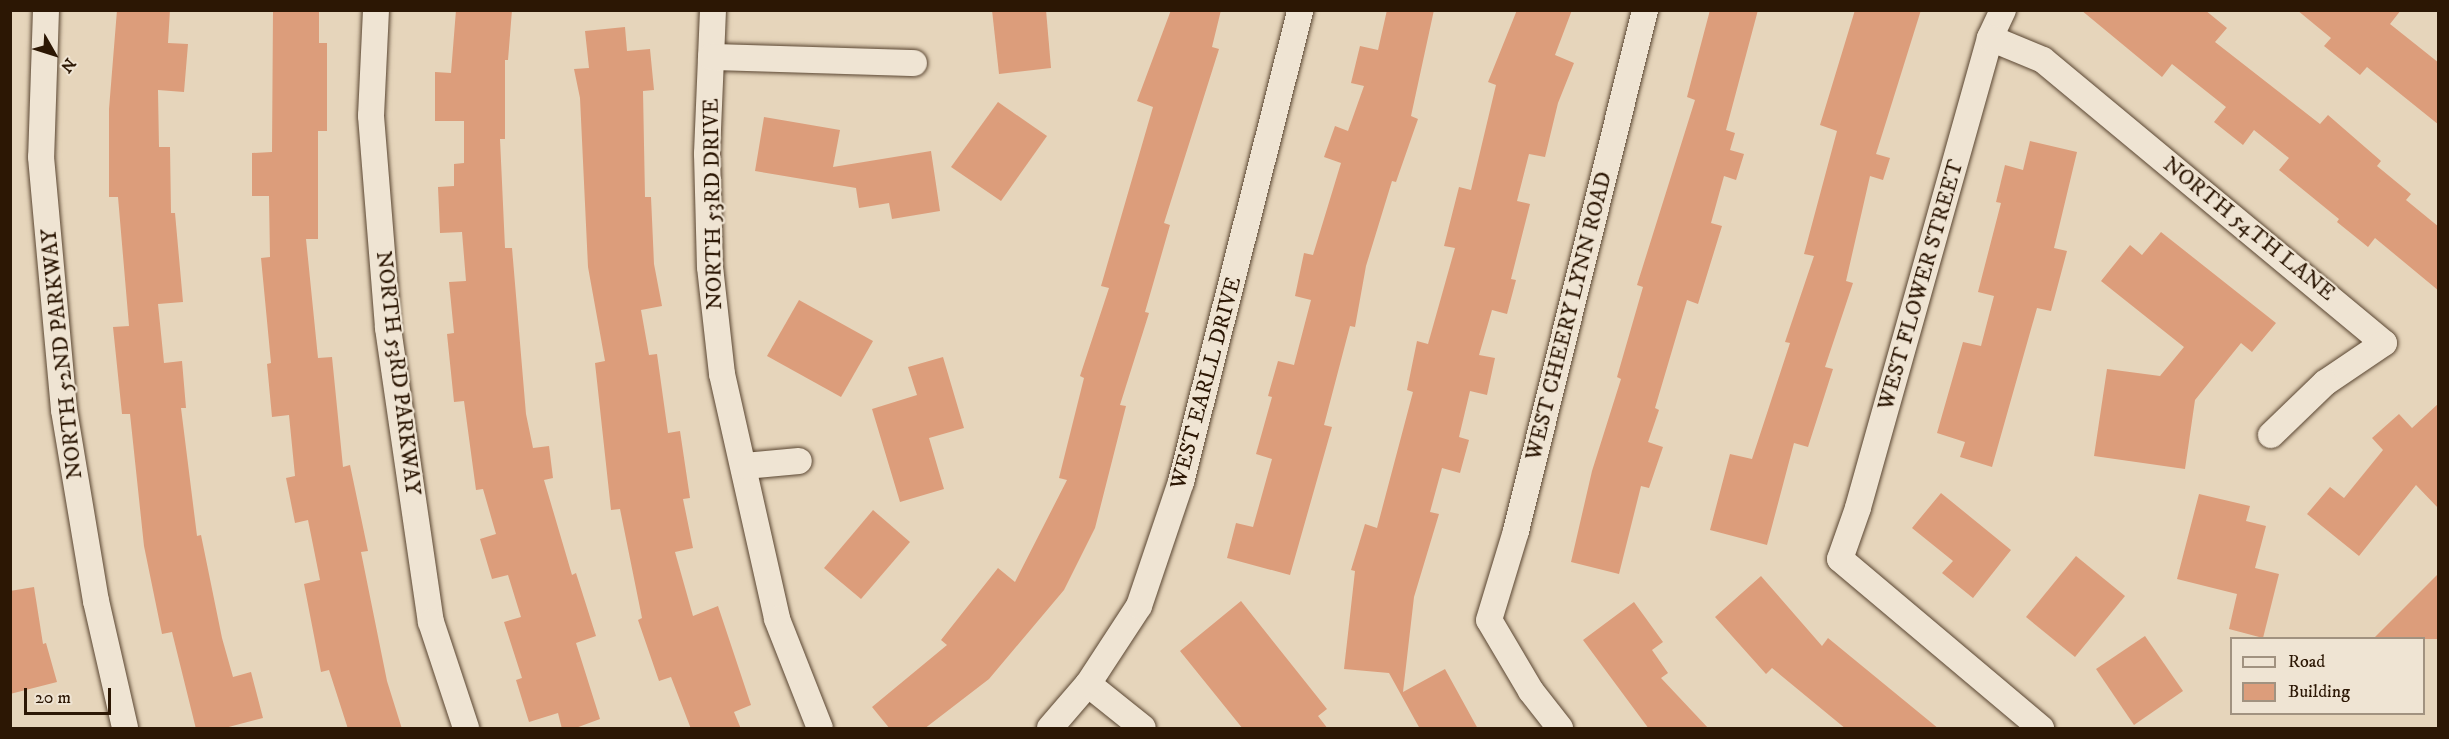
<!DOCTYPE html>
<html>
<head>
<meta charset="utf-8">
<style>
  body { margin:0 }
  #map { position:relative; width:2449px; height:739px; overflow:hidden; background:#e6d5bb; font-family:"IM FELL DW Pica",serif }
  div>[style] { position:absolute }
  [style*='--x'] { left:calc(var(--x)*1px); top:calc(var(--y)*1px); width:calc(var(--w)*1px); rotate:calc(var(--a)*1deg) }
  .building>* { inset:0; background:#dc9d7b }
  .roads { filter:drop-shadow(0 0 2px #5a4632) drop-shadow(0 0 2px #5a4632) }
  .street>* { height:26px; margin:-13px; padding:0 13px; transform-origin:13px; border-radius:13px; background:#efe4d3 }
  span { translate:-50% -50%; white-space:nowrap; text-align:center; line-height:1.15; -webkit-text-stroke:4.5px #efe4d3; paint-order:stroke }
  .street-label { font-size:22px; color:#2c1704 }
  .frame { position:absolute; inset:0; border:12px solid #2c1704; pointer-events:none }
  .legend { position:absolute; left:2230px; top:637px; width:195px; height:78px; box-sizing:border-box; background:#efe4d3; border:2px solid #a19280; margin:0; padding:8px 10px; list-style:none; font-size:18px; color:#2c1704 }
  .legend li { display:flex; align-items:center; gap:12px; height:30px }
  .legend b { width:30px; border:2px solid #a19280 }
  .north { position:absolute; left:24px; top:24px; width:60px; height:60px; -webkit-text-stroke:4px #efe4d3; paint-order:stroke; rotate:129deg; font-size:16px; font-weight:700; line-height:24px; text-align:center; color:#2c1704 }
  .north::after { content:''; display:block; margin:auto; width:21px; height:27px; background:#2c1704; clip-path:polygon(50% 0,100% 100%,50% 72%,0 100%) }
  .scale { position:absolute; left:24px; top:688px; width:87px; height:27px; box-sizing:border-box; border:3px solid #2c1704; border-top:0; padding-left:8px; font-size:18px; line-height:21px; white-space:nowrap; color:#2c1704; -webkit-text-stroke:4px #efe4d3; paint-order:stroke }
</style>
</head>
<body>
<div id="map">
  <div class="building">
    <div style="clip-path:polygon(117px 10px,170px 10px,168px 43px,188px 44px,184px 92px,158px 90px,159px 147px,170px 147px,171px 213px,175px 213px,183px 302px,158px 304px,164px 363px,182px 361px,186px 408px,181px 408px,197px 536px,201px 535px,222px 638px,233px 677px,251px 672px,263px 718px,221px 729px,196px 729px,172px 632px,162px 634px,144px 546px,130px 414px,122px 414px,113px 327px,129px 326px,118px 197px,109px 197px,109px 109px)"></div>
    <div style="clip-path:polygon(273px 10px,319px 10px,319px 43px,327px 43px,327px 131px,318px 131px,318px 239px,306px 239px,318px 358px,332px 357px,343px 467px,350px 465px,368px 551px,361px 552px,387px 681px,402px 729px,348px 729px,329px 670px,321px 672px,304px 584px,320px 580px,308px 520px,295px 523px,286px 478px,295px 476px,289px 415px,272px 417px,267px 364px,271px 363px,261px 258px,270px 257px,269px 196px,252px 196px,252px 153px,272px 152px)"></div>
    <div style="clip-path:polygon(456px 10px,512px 10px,508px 60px,505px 60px,505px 139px,500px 139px,505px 248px,512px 248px,526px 414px,533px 448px,549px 446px,553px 478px,544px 480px,572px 575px,576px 573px,596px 636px,576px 643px,600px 719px,573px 729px,562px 729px,558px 713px,529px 722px,516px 680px,522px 678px,504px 622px,521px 617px,508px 575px,492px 579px,480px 539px,496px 534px,483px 489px,476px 490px,464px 401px,454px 402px,447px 334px,454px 333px,449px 282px,466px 281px,462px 232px,440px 233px,438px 187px,454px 186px,454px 164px,464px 163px,464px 121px,435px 121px,435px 72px,451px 73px)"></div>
    <div style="clip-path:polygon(992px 10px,1046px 10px,1051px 68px,999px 74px)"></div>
    <div style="clip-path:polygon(1171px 10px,1221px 10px,1212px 47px,1219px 49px,1164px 223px,1170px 225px,1145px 312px,1149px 313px,1120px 405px,1126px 406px,1095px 528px,1064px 590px,989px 679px,924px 729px,890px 729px,872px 707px,947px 645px,941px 640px,998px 568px,1015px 582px,1067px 480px,1059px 478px,1084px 378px,1080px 376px,1109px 288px,1101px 286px,1153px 107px,1137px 101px)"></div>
    <div style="clip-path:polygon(1387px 10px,1434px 10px,1411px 116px,1418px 119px,1396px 182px,1392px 181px,1366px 266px,1355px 327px,1350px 326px,1324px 425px,1332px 427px,1290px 575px,1227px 558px,1236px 523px,1253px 527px,1272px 459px,1256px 454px,1272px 397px,1268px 396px,1278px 361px,1294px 365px,1311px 300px,1295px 296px,1304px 253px,1313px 255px,1341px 163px,1324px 157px,1335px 126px,1348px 131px,1364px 86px,1351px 83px,1360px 46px,1378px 50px)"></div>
    <div style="clip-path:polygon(1517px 10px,1572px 10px,1555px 55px,1574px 63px,1558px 103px,1545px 157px,1529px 154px,1517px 201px,1530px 204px,1511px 279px,1516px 280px,1507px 314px,1492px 310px,1479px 355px,1495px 358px,1487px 395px,1470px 391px,1459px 437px,1469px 440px,1460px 473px,1442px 468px,1430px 512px,1439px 514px,1414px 597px,1403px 692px,1445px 669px,1478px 729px,1420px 729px,1389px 673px,1344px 669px,1355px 571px,1351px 570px,1365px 524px,1377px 528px,1413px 392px,1407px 390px,1417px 341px,1428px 344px,1455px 248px,1444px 246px,1459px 187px,1471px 190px,1496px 85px,1488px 82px)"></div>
    <div style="clip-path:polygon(1710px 10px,1758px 10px,1726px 130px,1735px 133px,1730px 150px,1744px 154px,1736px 180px,1724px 176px,1711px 223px,1722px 226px,1698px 304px,1687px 300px,1655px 408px,1659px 410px,1648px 442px,1663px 447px,1649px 488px,1641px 486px,1619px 574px,1571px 562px,1592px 471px,1621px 379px,1617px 377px,1643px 287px,1637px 285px,1695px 100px,1687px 97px)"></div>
    <div style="clip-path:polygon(1855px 10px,1921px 10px,1876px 154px,1890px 158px,1883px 180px,1870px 176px,1846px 281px,1853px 283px,1825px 367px,1833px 369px,1808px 447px,1794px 443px,1767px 545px,1710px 530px,1730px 454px,1752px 459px,1790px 343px,1785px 342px,1814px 256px,1804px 254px,1837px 131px,1820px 125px)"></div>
    <div style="clip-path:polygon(2081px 10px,2205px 10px,2227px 28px,2215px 42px,2320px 124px,2328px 115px,2381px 161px,2377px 166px,2411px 194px,2406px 200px,2439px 227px,2439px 291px,2375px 238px,2368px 247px,2337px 222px,2339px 219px,2279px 170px,2289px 158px,2254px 130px,2243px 145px,2214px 122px,2226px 107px,2172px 64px,2162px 77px)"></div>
    <div style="clip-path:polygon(2297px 10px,2401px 10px,2390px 24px,2439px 63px,2439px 125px,2367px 67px,2360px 75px,2324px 46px,2331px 38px)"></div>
    <div style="clip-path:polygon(625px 27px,627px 51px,650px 49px,654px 90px,643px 91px,645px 197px,651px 197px,654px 264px,662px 306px,641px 310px,649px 355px,657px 354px,668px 433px,680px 431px,690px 498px,683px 499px,693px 548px,675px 552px,693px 616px,718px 606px,751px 705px,734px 712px,741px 729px,691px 729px,671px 677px,659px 681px,638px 620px,642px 618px,620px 509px,611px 510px,595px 363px,605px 361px,588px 267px,580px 98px,574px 69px,589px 68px,585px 31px)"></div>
    <div style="clip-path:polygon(998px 102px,1047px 136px,1001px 201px,951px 167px)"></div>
    <div style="clip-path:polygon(764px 117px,840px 130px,833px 167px,931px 151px,940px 211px,892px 219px,889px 203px,859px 208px,856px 188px,755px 171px)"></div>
    <div style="clip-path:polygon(2030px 141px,2077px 152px,2054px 248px,2067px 251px,2051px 311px,2037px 308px,1992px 467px,1960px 457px,1965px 442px,1937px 433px,1963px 342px,1981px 346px,1994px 296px,1978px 292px,2001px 203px,1996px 202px,2005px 165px,2023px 170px)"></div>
    <div style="clip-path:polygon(2161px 232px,2276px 323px,2252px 352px,2241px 343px,2195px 400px,2185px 469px,2094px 456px,2107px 369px,2160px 376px,2184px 347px,2101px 281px,2130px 245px,2142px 255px)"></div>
    <div style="clip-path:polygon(799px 300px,873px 341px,841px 397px,767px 356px)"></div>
    <div style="clip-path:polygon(943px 357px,964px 428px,929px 438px,944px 489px,900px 502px,872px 409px,917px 395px,908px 367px)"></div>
    <div style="clip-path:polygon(2439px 403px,2439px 509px,2416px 485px,2359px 556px,2307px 514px,2330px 487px,2344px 498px,2383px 450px,2372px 438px,2399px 414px,2412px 428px)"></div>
    <div style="clip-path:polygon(1941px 493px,2011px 550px,1973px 598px,1942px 573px,1953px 561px,1912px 528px)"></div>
    <div style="clip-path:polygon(2199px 494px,2250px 506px,2246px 521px,2266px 526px,2255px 568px,2279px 574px,2263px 638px,2229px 629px,2237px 594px,2177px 579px)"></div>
    <div style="clip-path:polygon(873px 510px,910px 542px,861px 599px,824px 568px)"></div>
    <div style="clip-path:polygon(2076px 556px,2125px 596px,2075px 657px,2026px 617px)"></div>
    <div style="clip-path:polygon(2439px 573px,2439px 639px,2373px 639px)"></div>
    <div style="clip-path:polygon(1761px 576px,1822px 646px,1828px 638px,1939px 729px,1846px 729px,1772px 668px,1766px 674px,1715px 617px)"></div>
    <div style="clip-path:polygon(34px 587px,43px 644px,46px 643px,57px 682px,10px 694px,10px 591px)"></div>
    <div style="clip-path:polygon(1241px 601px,1327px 709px,1318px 716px,1328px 729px,1243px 729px,1180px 651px)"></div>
    <div style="clip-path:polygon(1634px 602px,1663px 642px,1652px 650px,1668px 673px,1661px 678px,1709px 729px,1649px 729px,1583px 640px)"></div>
    <div style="clip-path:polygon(2145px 636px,2183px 691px,2134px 725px,2096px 669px)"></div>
  </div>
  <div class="roads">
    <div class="street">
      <div style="--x:46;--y:10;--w:147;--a:91.9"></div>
      <div style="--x:41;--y:157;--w:254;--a:84.8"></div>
      <div style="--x:64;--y:410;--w:194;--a:80.5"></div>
      <div style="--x:96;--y:601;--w:130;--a:77.1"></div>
      <div style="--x:376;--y:10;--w:106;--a:92.7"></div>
      <div style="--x:371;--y:116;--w:213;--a:85.4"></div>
      <div style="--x:388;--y:328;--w:297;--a:81.7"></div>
      <div style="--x:431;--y:622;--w:112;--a:71.7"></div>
      <div style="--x:713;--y:10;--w:144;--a:92.4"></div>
      <div style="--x:707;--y:154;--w:113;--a:88.5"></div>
      <div style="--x:710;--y:267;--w:108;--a:83.6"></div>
      <div style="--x:722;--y:374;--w:251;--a:77.3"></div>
      <div style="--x:777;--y:619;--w:117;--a:68.5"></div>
      <div style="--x:2003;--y:10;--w:31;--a:115"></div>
      <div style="--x:1990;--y:38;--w:488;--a:105.7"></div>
      <div style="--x:1858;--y:508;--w:54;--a:109.4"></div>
      <div style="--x:1840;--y:559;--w:263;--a:40.1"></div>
      <div style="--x:1990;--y:38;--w:57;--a:22.5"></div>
      <div style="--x:2043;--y:60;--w:443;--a:39.7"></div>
      <div style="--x:2384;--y:343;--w:71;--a:145.9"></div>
      <div style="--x:2325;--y:383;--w:75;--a:136.1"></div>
      <div style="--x:711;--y:57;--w:203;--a:1.7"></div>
      <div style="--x:745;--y:466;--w:54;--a:-5.3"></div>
      <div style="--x:1088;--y:684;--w:70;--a:38.7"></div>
      <div style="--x:1050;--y:728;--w:58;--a:-49.2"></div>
      <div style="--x:1088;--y:684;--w:93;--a:-56.8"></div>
      <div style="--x:1139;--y:606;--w:131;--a:-71.3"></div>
      <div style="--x:1181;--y:482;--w:487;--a:-75.8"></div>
      <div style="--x:1560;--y:728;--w:47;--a:-128.1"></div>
      <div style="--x:1531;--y:691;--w:82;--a:-120.6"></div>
      <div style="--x:1489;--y:620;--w:93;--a:-73.1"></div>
      <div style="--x:1516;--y:531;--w:537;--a:-76.09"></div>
    </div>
  </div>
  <div class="street-label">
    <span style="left:713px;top:204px;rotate:-91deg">NORTH 53RD DRIVE</span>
    <span style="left:2249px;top:229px;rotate:39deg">NORTH 54TH LANE</span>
    <span style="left:1921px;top:285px;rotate:-74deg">WEST FLOWER STREET</span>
    <span style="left:1569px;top:316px;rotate:-76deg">WEST CHEERY LYNN ROAD</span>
    <span style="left:62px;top:354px;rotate:-96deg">NORTH 52ND PARKWAY</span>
    <span style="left:398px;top:373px;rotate:83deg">NORTH 53RD PARKWAY</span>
    <span style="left:1206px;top:383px;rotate:-75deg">WEST EARLL DRIVE</span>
  </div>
  <div class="frame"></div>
  <ul class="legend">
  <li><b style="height:8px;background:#efe4d3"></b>Road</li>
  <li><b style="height:16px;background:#dc9d7b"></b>Building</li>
  </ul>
  <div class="north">N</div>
  <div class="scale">20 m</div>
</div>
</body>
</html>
